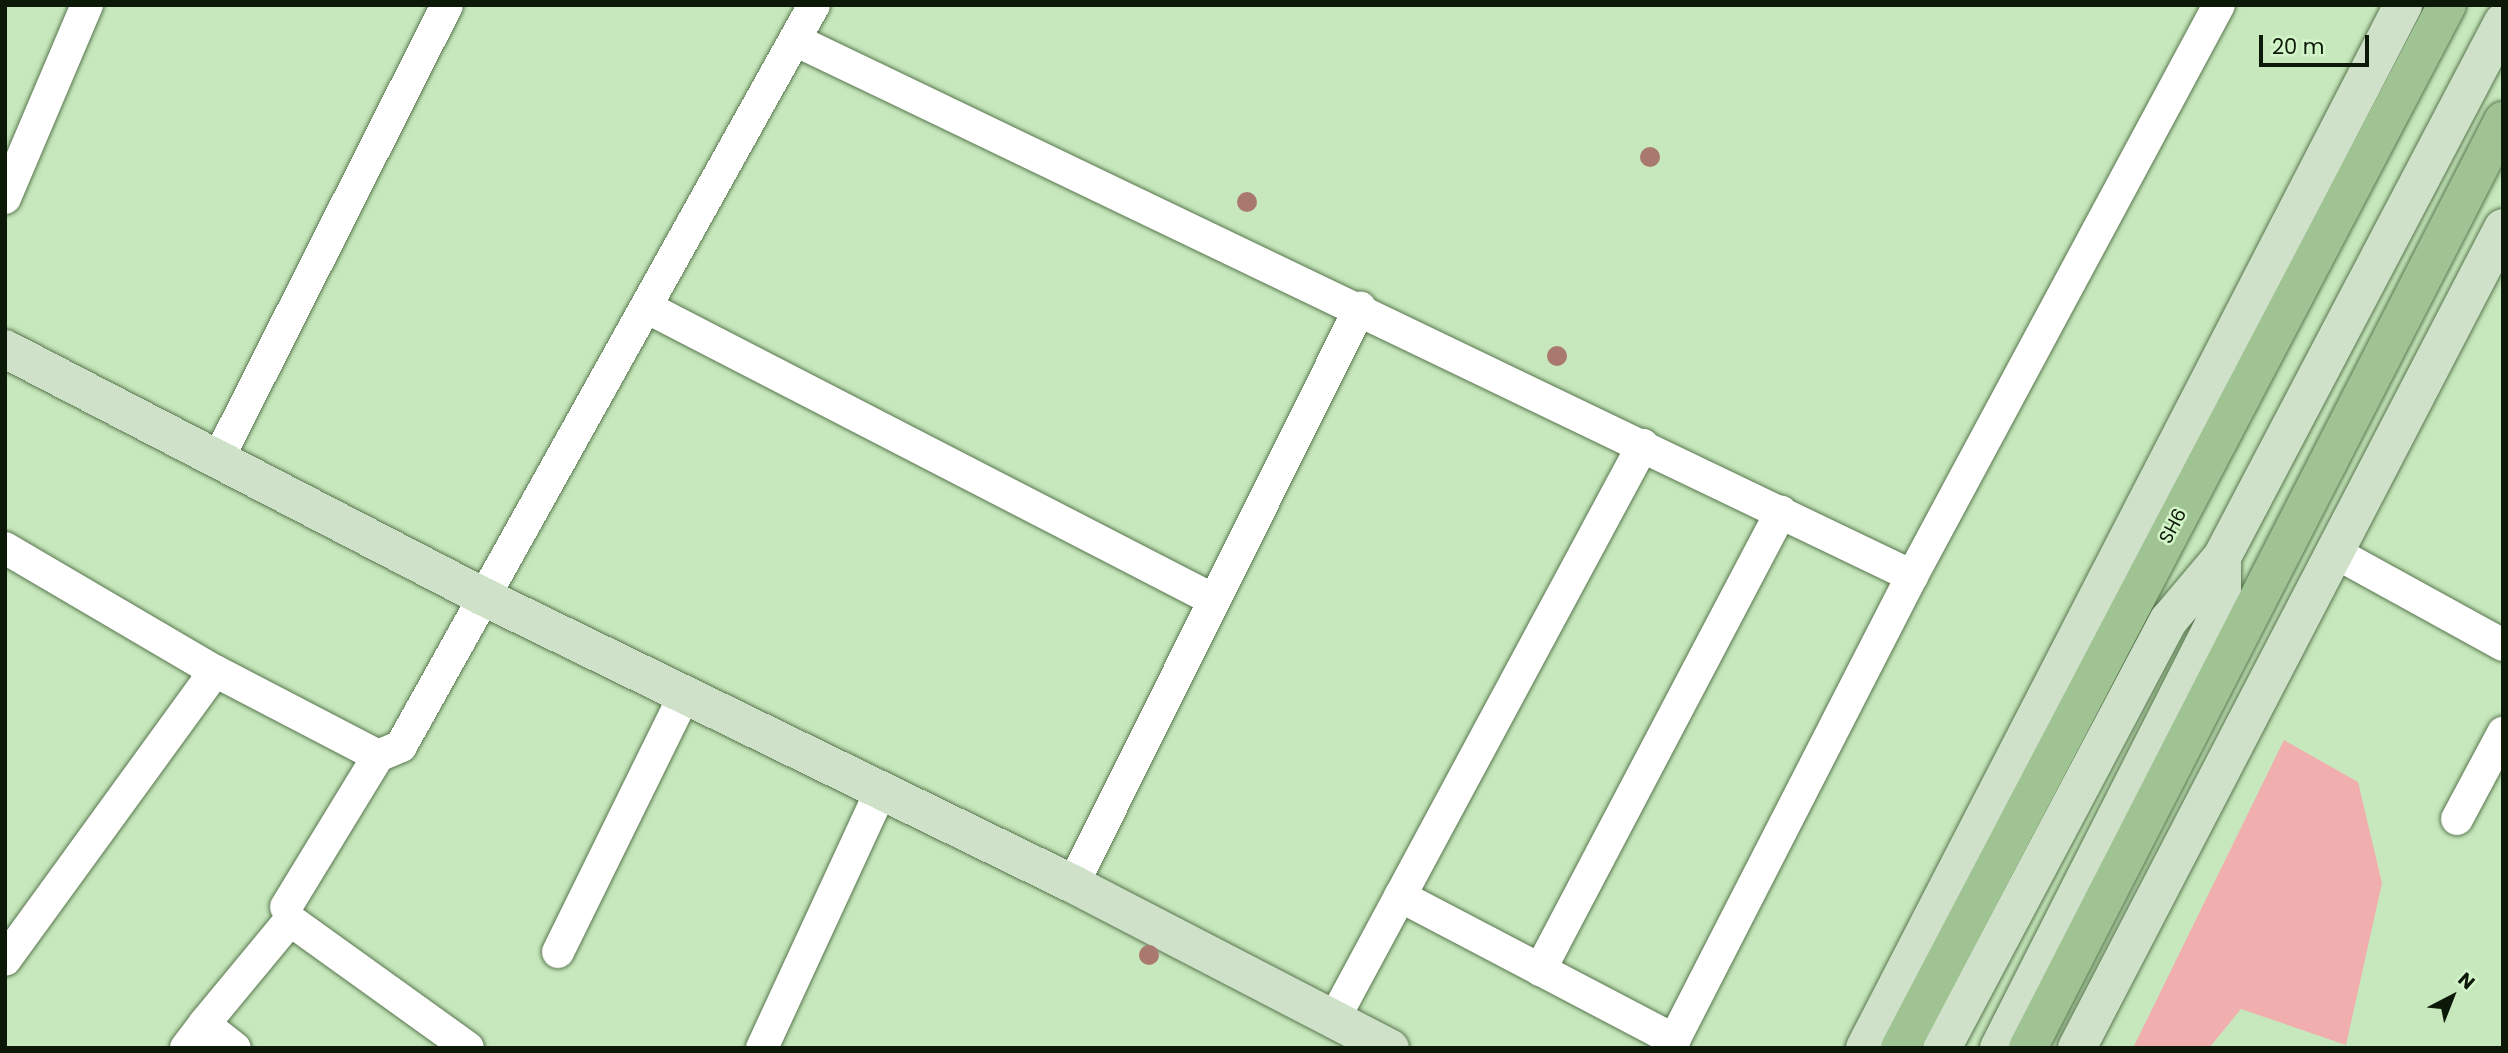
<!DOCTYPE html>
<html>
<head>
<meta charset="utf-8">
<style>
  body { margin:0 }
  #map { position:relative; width:2508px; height:1053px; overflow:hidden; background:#c7e8bc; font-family:Poppins,sans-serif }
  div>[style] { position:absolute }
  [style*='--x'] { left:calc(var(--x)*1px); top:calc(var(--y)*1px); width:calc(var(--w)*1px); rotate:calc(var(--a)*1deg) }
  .green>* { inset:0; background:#f1aeaf }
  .roads { filter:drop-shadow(0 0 2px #59764f) drop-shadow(0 0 2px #59764f) }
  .street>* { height:32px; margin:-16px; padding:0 16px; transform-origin:16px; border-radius:16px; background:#fff }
  .secondary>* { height:38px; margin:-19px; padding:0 19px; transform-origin:19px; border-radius:19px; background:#cfe1c9 }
  .primary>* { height:38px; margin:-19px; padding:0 19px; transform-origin:19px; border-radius:19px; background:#9fc392 }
  .trees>* { width:20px; height:20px; margin:-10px; border-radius:50%; background:#a9786e }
  span { translate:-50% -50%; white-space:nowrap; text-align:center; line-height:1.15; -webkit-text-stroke:5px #d4f5c9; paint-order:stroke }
  .street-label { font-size:19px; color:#0c1808 }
  .frame { position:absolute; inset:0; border:7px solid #0c1808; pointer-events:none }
  .north { position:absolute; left:2417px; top:962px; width:70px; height:70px; -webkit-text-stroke:5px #d4f5c9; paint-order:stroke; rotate:42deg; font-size:19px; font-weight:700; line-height:28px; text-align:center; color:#0c1808 }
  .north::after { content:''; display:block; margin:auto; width:24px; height:32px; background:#0c1808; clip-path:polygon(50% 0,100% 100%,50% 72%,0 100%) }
  .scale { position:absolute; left:2259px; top:35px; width:110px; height:32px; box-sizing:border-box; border:4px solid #0c1808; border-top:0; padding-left:9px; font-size:21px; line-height:24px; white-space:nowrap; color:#0c1808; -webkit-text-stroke:5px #d4f5c9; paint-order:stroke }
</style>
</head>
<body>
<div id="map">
  <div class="green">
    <div style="clip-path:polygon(2284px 740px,2358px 782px,2382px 883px,2346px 1045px,2241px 1009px,2209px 1048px,2133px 1048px)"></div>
  </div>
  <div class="roads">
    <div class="street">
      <div style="--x:797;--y:41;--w:1237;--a:25.63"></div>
      <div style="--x:5;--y:198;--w:210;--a:-67"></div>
      <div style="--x:646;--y:307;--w:639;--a:27.29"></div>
      <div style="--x:218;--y:459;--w:508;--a:-63.23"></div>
      <div style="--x:5;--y:548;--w:243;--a:30.4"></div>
      <div style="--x:215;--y:671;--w:357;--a:126"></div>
      <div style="--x:2334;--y:552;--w:193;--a:28.8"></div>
      <div style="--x:215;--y:671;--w:184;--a:27.5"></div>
      <div style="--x:378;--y:756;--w:25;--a:-23"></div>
      <div style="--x:401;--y:746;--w:848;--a:-60.87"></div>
      <div style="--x:2457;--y:819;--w:98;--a:-61.9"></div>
      <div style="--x:1073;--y:884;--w:644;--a:-63.51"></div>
      <div style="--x:1400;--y:896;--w:310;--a:27.7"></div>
      <div style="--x:286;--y:907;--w:177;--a:-58.6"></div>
      <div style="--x:558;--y:952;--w:288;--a:-63.8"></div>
      <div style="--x:1540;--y:970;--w:518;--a:-62.25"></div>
      <div style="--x:1334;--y:1019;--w:652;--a:-61.71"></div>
      <div style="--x:204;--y:1024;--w:135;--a:-50.4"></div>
      <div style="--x:290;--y:920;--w:219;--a:35.7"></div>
      <div style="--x:186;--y:1048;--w:30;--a:-53"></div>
      <div style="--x:204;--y:1024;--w:39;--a:38"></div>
      <div style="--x:762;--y:1048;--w:284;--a:-65.2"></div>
      <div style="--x:1670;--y:1048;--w:530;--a:-62.86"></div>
      <div style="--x:1912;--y:576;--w:648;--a:-61.74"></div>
    </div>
    <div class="secondary">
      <div style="--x:5;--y:349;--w:537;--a:27.38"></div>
      <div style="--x:482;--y:596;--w:657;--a:25.98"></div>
      <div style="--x:1073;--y:884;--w:357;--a:27.4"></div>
      <div style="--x:1865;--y:1048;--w:1174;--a:-62.71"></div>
      <div style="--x:1942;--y:1048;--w:484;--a:-62.1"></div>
      <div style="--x:2169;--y:620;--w:82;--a:-49.9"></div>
      <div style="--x:2222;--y:557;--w:604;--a:-62.29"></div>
      <div style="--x:1999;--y:1048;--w:475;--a:-63.1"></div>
      <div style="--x:2214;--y:624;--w:28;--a:-73"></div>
      <div style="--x:2222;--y:597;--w:40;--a:-90"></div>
      <div style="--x:2077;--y:1048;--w:924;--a:-62.55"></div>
    </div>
    <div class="primary">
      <div style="--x:1900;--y:1048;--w:1178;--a:-62.33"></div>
      <div style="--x:2028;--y:1048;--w:1042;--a:-62.87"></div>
    </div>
  </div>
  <div class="trees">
    <div style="left:1650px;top:157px"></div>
    <div style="left:1247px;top:202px"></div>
    <div style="left:1557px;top:356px"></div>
    <div style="left:1149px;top:955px"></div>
  </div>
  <div class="street-label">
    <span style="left:2173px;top:526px;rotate:-62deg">SH6</span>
  </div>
  <div class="frame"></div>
  <div class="north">N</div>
  <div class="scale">20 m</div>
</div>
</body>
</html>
